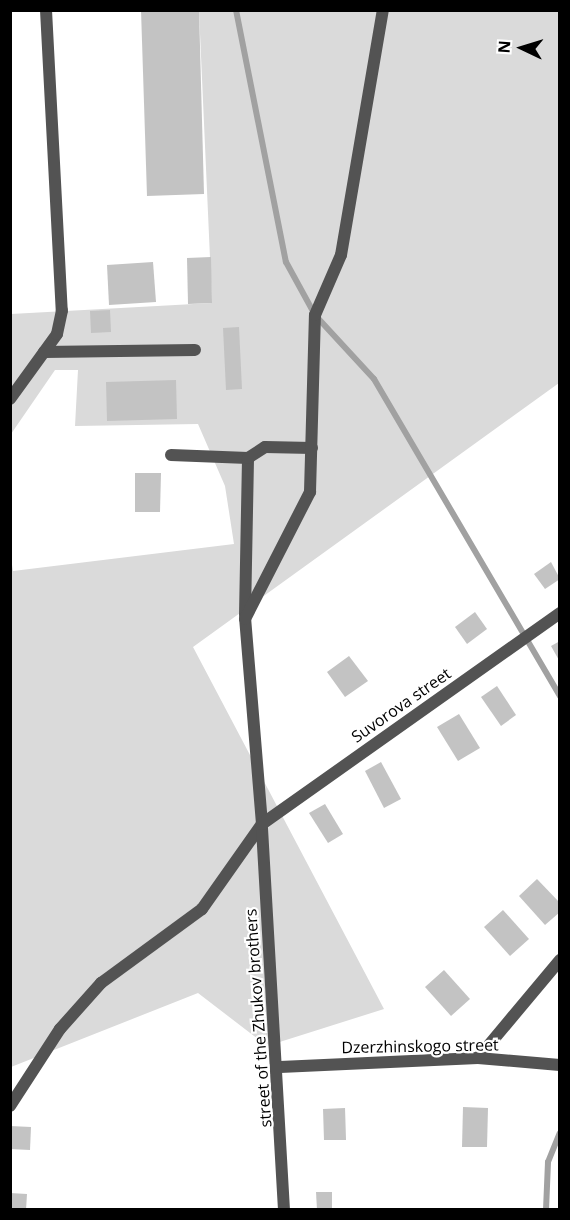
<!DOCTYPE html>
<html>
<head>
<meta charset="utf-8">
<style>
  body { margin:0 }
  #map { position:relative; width:570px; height:1220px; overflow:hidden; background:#fff; font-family:"Open Sans",sans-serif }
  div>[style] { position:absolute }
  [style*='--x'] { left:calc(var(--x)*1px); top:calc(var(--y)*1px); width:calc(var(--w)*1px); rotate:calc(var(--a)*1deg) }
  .green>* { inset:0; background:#dadada }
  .stream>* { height:6px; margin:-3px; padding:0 3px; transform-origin:3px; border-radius:3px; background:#a1a1a1 }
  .building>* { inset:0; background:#c3c3c3 }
  .service>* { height:12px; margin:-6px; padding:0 6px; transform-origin:6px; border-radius:6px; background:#535353 }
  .minor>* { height:12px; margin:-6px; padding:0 6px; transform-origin:6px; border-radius:6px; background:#535353 }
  span { translate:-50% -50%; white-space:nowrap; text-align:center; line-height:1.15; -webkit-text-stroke:4.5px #fff; paint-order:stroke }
  .street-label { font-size:16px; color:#000 }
  .frame { position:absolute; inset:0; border:12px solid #000; pointer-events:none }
  .north { position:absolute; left:492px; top:18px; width:60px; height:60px; -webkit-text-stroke:4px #fff; paint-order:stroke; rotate:274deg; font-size:16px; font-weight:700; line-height:24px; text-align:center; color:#000 }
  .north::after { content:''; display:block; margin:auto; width:21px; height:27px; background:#000; clip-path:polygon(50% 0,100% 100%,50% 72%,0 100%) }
</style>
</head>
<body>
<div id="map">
  <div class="green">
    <div style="clip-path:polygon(199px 11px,559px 11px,559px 383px,193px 647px,384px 1009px,267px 1046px,198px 993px,11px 1067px,10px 552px,13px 571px,234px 544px,225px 486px,198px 424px,75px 426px,78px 370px,55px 370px,11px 434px,11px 314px,212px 303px)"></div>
  </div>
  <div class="stream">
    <div style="--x:236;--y:10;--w:257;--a:78.8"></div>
    <div style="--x:286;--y:262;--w:60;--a:61.3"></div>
    <div style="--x:315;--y:315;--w:87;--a:47.3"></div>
    <div style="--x:374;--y:379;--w:368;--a:59.6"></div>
    <div style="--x:546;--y:1210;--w:48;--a:-87.6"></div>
    <div style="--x:548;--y:1162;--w:31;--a:-68"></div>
  </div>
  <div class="building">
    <div style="clip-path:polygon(141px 10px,199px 10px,204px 194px,147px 196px)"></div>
    <div style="clip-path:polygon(211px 257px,212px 303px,188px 304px,187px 258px)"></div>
    <div style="clip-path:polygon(153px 262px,156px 302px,109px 305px,107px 265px)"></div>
    <div style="clip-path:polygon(110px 310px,111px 332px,91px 333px,90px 311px)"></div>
    <div style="clip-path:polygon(239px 327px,242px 389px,226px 390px,223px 328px)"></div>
    <div style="clip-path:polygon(176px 380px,177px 419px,107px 421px,106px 382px)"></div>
    <div style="clip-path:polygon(135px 473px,161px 473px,160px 512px,135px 512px)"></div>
    <div style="clip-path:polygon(551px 562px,560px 579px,545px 589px,534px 574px)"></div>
    <div style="clip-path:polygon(475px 612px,487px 629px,467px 644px,455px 627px)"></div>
    <div style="clip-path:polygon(560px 641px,560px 662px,551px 646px)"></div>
    <div style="clip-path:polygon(349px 656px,368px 681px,345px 697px,327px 672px)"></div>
    <div style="clip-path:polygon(497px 686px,516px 715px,501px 726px,481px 697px)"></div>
    <div style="clip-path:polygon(459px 714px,480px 748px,458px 761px,437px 727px)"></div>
    <div style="clip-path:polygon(381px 762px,401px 799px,384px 808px,365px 771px)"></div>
    <div style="clip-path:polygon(325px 804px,343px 834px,328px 843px,309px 813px)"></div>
    <div style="clip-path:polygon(537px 879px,560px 903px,560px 912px,545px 925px,519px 896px)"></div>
    <div style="clip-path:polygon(503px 910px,529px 939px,510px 956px,484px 927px)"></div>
    <div style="clip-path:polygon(444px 970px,470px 999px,451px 1016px,425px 987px)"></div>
    <div style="clip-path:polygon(463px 1107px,488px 1108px,487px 1147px,462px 1147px)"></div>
    <div style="clip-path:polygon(345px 1108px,346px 1140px,324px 1140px,323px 1109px)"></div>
    <div style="clip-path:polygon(10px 1126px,31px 1127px,30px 1150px,10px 1149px)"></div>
    <div style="clip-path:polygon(316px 1192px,332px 1192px,332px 1210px,317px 1210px)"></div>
    <div style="clip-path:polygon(10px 1193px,27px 1194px,26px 1210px,10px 1210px)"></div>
  </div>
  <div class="service">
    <div style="--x:46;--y:10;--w:301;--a:87"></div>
    <div style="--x:44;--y:352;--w:151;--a:-0.8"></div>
    <div style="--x:171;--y:455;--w:77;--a:2.2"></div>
    <div style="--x:245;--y:615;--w:157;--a:-88.9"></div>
    <div style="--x:248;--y:458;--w:20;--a:-33"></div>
    <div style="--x:265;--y:447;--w:47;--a:1.2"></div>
    <div style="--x:10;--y:1106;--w:92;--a:-57"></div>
    <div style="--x:60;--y:1029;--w:62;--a:-48.3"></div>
    <div style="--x:101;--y:983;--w:125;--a:-36.2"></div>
    <div style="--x:202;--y:909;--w:104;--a:-54.8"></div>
    <div style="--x:262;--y:824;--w:206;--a:-94.7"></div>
    <div style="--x:245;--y:619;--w:143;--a:-62.9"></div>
    <div style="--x:310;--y:492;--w:177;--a:-88.4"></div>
    <div style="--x:315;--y:315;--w:65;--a:-66.6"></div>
    <div style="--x:341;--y:255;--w:249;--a:-80.3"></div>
  </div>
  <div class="minor">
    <div style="--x:10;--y:399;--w:80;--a:-54.1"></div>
    <div style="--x:57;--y:334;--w:24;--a:-78"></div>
    <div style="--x:478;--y:1058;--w:128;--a:-50.1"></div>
    <div style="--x:280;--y:1067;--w:198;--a:-2.6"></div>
    <div style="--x:478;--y:1058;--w:82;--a:4.9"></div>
    <div style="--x:284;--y:1210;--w:387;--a:-93.3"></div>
    <div style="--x:262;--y:824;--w:365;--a:-35.3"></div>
  </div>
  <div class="street-label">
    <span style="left:401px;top:705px;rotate:-35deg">Suvorova street</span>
    <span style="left:258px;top:1018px;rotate:-94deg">street of the Zhukov brothers</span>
    <span style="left:420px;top:1046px;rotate:-1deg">Dzerzhinskogo street</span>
  </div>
  <div class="frame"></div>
  <div class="north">N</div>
</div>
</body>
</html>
